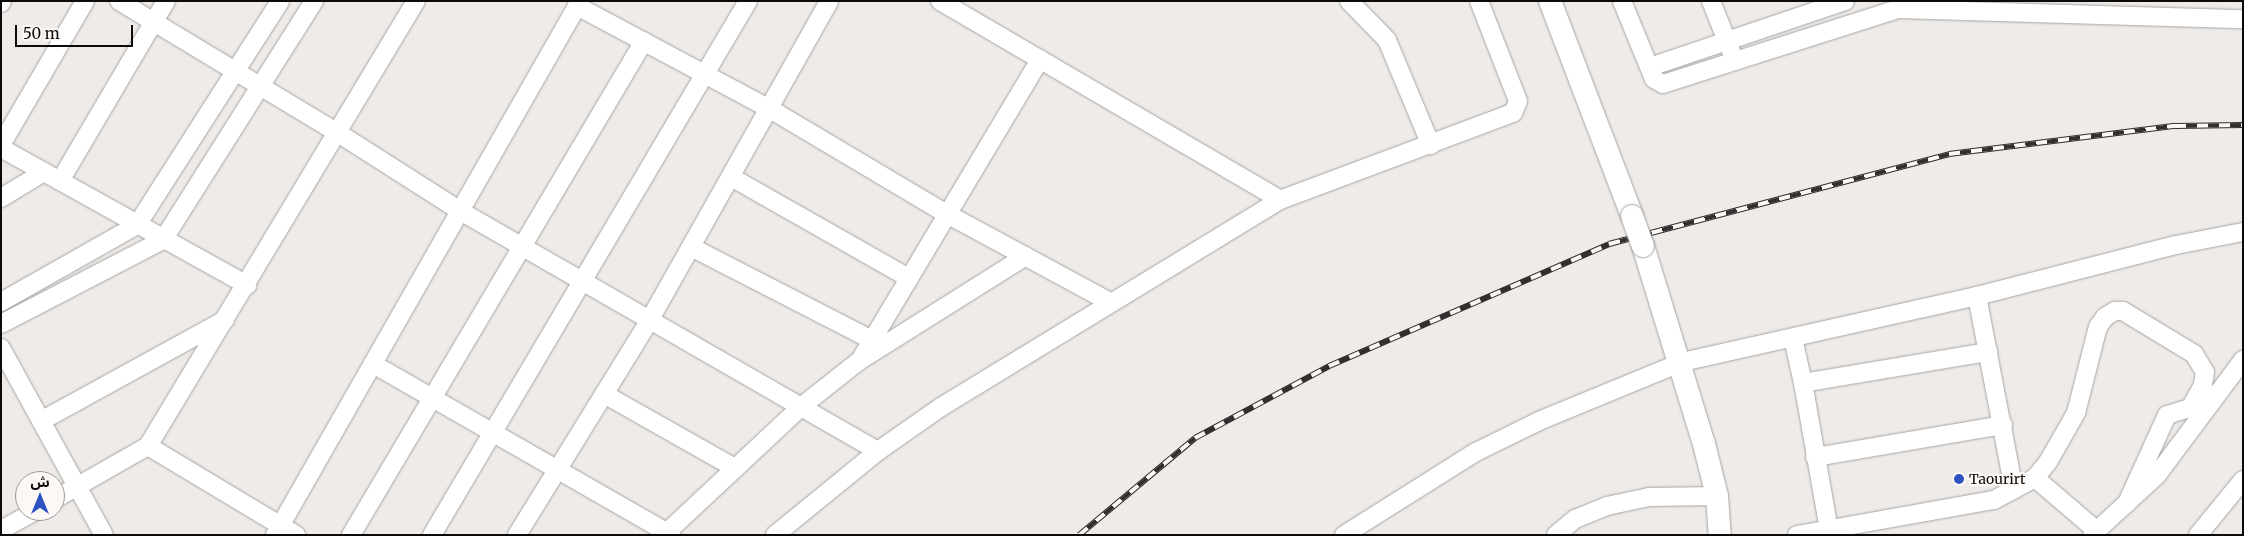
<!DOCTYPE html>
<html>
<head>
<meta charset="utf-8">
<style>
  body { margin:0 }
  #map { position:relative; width:2244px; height:536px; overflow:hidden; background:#eeebe9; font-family:Merriweather,"Noto Sans Arabic",serif }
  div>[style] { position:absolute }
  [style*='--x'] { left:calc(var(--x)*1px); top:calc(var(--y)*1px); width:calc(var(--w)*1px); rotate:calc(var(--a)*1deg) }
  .roads { filter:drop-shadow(0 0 1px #a7a4a2) drop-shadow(0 0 1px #a7a4a2) }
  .minor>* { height:18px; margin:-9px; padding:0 9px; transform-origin:9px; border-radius:9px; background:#fff }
  .major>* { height:22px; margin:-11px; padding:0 11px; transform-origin:11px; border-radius:11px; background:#fff }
  .rail>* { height:5.5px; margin-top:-2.75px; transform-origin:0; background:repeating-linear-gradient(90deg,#fcf8f6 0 11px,#32302f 0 22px); box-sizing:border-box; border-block:1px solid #32302f }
  .bridges { filter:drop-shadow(0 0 1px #a7a4a2) drop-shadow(0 0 1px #a7a4a2) }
  .major-bridge>* { height:22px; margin:-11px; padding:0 11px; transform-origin:11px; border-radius:11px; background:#fff }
  .dots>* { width:14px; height:14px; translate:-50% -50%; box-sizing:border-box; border:2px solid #fcf8f6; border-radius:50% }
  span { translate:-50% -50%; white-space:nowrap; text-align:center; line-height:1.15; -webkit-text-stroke:4px #fcf8f6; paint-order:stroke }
  .poi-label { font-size:14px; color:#0c0b0a }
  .left { translate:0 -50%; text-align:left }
  .frame { position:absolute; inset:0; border:2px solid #0c0b0a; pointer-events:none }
  .north { position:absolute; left:15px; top:471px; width:50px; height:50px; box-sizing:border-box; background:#fcf8f6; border:1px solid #9c9998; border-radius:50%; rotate:0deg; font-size:14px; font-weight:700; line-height:20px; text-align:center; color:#0c0b0a }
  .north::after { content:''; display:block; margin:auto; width:18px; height:22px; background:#2d53c3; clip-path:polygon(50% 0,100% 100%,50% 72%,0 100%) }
  .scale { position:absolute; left:15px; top:25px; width:118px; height:22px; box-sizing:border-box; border:2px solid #0c0b0a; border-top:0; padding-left:6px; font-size:15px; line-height:18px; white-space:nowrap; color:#0c0b0a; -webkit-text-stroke:4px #fcf8f6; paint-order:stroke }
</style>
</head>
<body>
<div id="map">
  <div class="roads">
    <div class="minor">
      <div style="--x:119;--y:1;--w:256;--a:31.1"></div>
      <div style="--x:338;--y:133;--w:147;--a:32.5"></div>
      <div style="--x:462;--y:212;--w:480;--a:29.9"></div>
      <div style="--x:940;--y:1;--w:394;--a:30.3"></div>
      <div style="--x:1349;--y:1;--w:54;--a:45.7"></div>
      <div style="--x:1387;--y:40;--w:114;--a:67.3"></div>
      <div style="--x:1622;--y:1;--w:84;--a:67.7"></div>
      <div style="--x:1654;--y:79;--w:10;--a:29"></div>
      <div style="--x:1663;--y:84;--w:247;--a:-17.7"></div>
      <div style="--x:1898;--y:9;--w:345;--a:1.7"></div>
      <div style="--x:1711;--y:1;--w:54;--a:68.2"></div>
      <div style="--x:1;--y:3;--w:2;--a:-63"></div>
      <div style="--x:577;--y:6;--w:219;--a:28.1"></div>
      <div style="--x:770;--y:109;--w:206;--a:30.7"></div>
      <div style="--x:947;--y:214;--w:185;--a:28.4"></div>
      <div style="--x:1650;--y:67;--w:206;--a:-18.7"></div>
      <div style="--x:1;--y:145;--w:167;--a:-59.7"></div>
      <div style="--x:1;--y:148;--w:282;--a:29.1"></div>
      <div style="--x:731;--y:177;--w:205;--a:29.6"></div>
      <div style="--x:60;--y:181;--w:209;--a:-59.5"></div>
      <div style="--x:1;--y:198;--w:50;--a:-31.2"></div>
      <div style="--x:691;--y:247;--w:203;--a:27.2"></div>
      <div style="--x:1977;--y:296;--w:197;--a:79.2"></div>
      <div style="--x:1;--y:302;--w:156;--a:-29.5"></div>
      <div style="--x:137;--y:225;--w:266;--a:-57.4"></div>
      <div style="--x:1;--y:324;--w:182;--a:-27.4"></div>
      <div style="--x:163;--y:240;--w:283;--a:-57.7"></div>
      <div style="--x:1793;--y:338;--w:46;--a:77.5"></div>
      <div style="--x:1;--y:348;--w:213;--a:61.2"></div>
      <div style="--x:862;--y:357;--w:347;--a:-59.1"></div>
      <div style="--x:373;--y:364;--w:344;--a:29.8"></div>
      <div style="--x:604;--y:394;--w:150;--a:29.5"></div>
      <div style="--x:41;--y:421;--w:210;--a:-28.8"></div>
      <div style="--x:148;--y:446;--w:173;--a:31"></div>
      <div style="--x:1815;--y:457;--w:191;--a:-9.7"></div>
      <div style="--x:2035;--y:478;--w:82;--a:40.5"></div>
      <div style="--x:55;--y:499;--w:107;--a:-29.7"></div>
      <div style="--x:148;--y:446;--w:519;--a:-58.94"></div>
      <div style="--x:1;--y:530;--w:39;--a:-29"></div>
      <div style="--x:1829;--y:530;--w:149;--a:-100"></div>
      <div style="--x:1803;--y:383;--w:188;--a:-9.5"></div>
      <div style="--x:275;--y:535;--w:615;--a:-60.27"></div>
      <div style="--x:351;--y:535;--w:574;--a:-59.33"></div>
      <div style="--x:432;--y:535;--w:620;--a:-59.38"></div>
      <div style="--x:517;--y:535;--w:251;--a:-58.3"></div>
      <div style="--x:649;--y:321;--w:367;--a:-60.6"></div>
      <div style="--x:664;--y:535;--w:189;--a:-43.1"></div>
      <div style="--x:802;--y:406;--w:73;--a:-38.3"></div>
      <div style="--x:859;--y:361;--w:197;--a:-32.2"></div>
      <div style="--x:775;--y:535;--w:133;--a:-39.2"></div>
      <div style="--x:878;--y:451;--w:77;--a:-34.9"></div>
      <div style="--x:941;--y:407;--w:397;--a:-31.4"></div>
      <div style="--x:1280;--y:200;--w:249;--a:-20.5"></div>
      <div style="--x:1513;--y:113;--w:13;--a:-67"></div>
      <div style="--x:1518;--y:101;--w:107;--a:-111.3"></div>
      <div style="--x:1344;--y:535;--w:156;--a:-32.2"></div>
      <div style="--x:1476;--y:452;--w:70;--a:-26.2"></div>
      <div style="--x:1539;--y:421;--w:155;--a:-22.4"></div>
      <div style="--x:1682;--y:362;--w:302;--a:-12.6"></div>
      <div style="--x:1977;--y:296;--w:205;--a:-14.4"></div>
      <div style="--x:2176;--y:245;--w:68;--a:-11"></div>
      <div style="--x:1556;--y:535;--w:25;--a:-40"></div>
      <div style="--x:1575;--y:519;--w:35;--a:-22"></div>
      <div style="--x:1607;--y:506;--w:43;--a:-12.1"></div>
      <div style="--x:1649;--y:497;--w:68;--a:-0.8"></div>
      <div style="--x:1797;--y:535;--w:200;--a:-10.1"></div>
      <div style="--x:1994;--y:500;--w:47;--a:-28.2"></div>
      <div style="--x:2035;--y:478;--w:21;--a:-51"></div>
      <div style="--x:2048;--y:462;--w:56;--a:-60.3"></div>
      <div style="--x:2076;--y:413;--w:89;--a:-75.7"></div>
      <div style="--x:2098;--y:327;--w:12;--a:-55"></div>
      <div style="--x:2105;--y:317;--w:12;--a:-31"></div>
      <div style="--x:2115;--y:311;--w:8;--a:0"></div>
      <div style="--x:2123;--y:311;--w:83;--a:31.2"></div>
      <div style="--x:2194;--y:354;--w:21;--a:59"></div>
      <div style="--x:2205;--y:372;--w:13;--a:99"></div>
      <div style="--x:2203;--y:385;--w:26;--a:119"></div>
      <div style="--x:2190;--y:408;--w:24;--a:163"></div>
      <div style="--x:2167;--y:415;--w:97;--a:114.4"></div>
      <div style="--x:2092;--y:535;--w:88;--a:-42.7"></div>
      <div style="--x:2157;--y:475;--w:144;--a:-53.2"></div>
      <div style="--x:2198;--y:535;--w:71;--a:-50.7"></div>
    </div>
    <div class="major">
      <div style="--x:1550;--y:1;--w:230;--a:69.1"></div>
      <div style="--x:1643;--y:246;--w:207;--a:72.9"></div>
      <div style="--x:1704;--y:444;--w:54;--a:76"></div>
      <div style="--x:1717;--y:496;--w:39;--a:86"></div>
    </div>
  </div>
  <div class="rail">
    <div style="--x:1079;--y:535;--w:151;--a:-39.9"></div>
    <div style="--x:1195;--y:438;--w:152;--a:-28.2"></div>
    <div style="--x:1329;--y:366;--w:305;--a:-23.5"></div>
    <div style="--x:1609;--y:244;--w:352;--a:-14.8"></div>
    <div style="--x:1949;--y:154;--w:228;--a:-7.1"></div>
    <div style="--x:2175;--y:126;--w:68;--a:-0.8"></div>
  </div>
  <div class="bridges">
    <div class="major-bridge">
      <div style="--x:1632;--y:216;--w:32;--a:70"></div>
    </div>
  </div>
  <div class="dots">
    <div style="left:1959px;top:479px;background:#2d53c3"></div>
  </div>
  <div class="poi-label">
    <span class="left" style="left:1969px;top:479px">Taourirt</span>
  </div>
  <div class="frame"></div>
  <div class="north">ش</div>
  <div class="scale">50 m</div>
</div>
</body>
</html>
